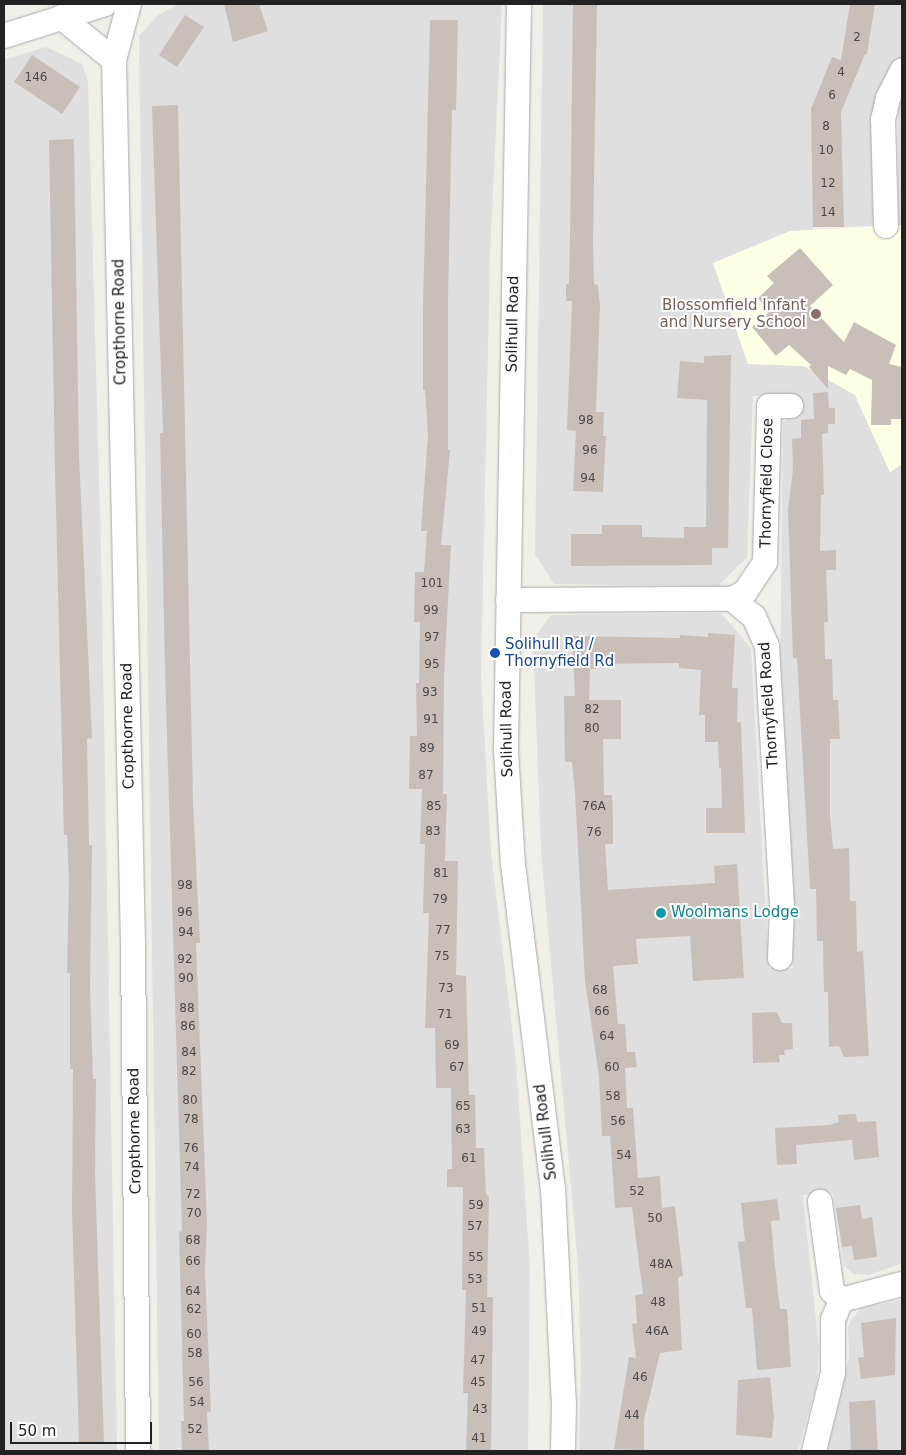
<!DOCTYPE html>
<html>
<head>
<meta charset="utf-8">
<style>
  body { margin:0 }
  #map { position:relative; width:906px; height:1455px; overflow:hidden; background:#f2efe9; font-family:"DejaVu Sans",sans-serif }
  div>[style] { position:absolute }
  [style*='--x'] { left:calc(var(--x)*1px); top:calc(var(--y)*1px); width:calc(var(--w)*1px); rotate:calc(var(--a)*1deg) }
  .residential>* { inset:0; background:#e0dfdf }
  .education>* { inset:0; background:#ffffe5 }
  .building>* { inset:0; background:#c7bfb8 }
  .roads { filter:drop-shadow(0 0 1px #a9a9a9) drop-shadow(0 0 1px #a9a9a9) }
  .minor>* { height:24px; margin:-12px; padding:0 12px; transform-origin:12px; border-radius:12px; background:#fff }
  .dots>* { width:14px; height:14px; translate:-50% -50%; box-sizing:border-box; border:2px solid #fff; border-radius:50% }
  span { translate:-50% -50%; white-space:nowrap; text-align:center; line-height:1.15; -webkit-text-stroke:4px #fff; paint-order:stroke }
  .number-label { font-size:12px; color:#4b4948 }
  .number-label span { -webkit-text-stroke-width:0 }
  .education-label { font-size:15px; color:#785e54 }
  .right { translate:-100% -50%; text-align:right }
  .street-label { font-size:15px; color:#222 }
  .transit-label { font-size:15px; color:#164399 }
  .left { translate:0 -50%; text-align:left }
  .culture-label { font-size:15px; color:#0d838f }
  .frame { position:absolute; inset:0; border:5px solid #222; pointer-events:none }
  .scale { position:absolute; left:10px; top:1422px; width:142px; height:22px; box-sizing:border-box; border:2px solid #222; border-top:0; padding-left:6px; font-size:15px; line-height:18px; white-space:nowrap; color:#222; -webkit-text-stroke:4px #fff; paint-order:stroke }
</style>
</head>
<body>
<div id="map">
  <div class="residential">
    <div style="clip-path:polygon(179px 4px,502px 4px,490px 255px,481px 676px,491px 852px,516px 1062px,530px 1268px,528px 1451px,159px 1451px,139px 36px,158px 15px)"></div>
    <div style="clip-path:polygon(543px 4px,902px 4px,902px 56px,879px 88px,871px 118px,873px 226px,813px 227px,748px 364px,804px 366px,855px 395px,890px 472px,902px 464px,902px 1263px,869px 1275px,854px 1274px,844px 1266px,833px 1193px,803px 1195px,819px 1349px,817px 1382px,798px 1451px,579px 1451px,581px 1367px,578px 1266px,541px 852px,533px 639px,551px 615px,721px 613px,751px 648px,769px 968px,793px 968px,780px 679px,783px 422px,795px 413px,794px 394px,753px 396px,747px 557px,718px 586px,554px 584px,535px 554px)"></div>
    <div style="clip-path:polygon(46px 47px,82px 64px,88px 82px,101px 549px,117px 1451px,4px 1451px,4px 60px)"></div>
    <div style="clip-path:polygon(902px 99px,902px 225px,898px 225px,898px 107px)"></div>
    <div style="clip-path:polygon(902px 1300px,902px 1451px,827px 1451px,849px 1357px,848px 1327px,851px 1320px,861px 1308px)"></div>
  </div>
  <div class="education">
    <div style="clip-path:polygon(902px 225px,902px 464px,890px 472px,855px 395px,804px 366px,748px 364px,713px 263px,790px 231px)"></div>
  </div>
  <div class="building">
    <div style="clip-path:polygon(224px 4px,259px 4px,268px 31px,233px 42px)"></div>
    <div style="clip-path:polygon(573px 4px,597px 4px,593px 241px,594px 284px,598px 285px,600px 306px,596px 412px,604px 412px,603px 436px,606px 436px,603px 492px,573px 491px,576px 431px,567px 430px,572px 301px,566px 301px,566px 284px,569px 284px,570px 235px)"></div>
    <div style="clip-path:polygon(850px 4px,875px 4px,867px 54px,865px 54px,841px 112px,844px 227px,813px 227px,811px 109px,832px 57px,841px 60px)"></div>
    <div style="clip-path:polygon(185px 15px,204px 27px,177px 67px,159px 55px)"></div>
    <div style="clip-path:polygon(430px 20px,458px 20px,456px 110px,452px 110px,448px 298px,448px 450px,450px 450px,441px 545px,451px 545px,444px 675px,443px 794px,447px 794px,445px 861px,458px 861px,456px 975px,466px 976px,469px 1095px,475px 1095px,476px 1148px,484px 1148px,486px 1195px,489px 1196px,487px 1297px,493px 1297px,491px 1451px,466px 1451px,468px 1393px,463px 1393px,466px 1290px,462px 1290px,463px 1187px,447px 1187px,447px 1169px,452px 1169px,451px 1088px,436px 1088px,435px 1028px,425px 1028px,429px 913px,423px 913px,425px 844px,420px 844px,422px 789px,409px 789px,410px 736px,417px 736px,416px 683px,419px 683px,420px 622px,414px 622px,415px 572px,424px 572px,427px 531px,421px 531px,428px 434px,425px 390px,423px 390px,423px 309px)"></div>
    <div style="clip-path:polygon(32px 55px,80px 87px,62px 114px,14px 82px)"></div>
    <div style="clip-path:polygon(178px 105px,193px 801px,200px 943px,196px 943px,207px 1223px,205px 1272px,211px 1412px,207px 1412px,209px 1451px,182px 1451px,181px 1421px,184px 1421px,179px 1232px,182px 1231px,165px 668px,160px 433px,163px 433px,152px 106px)"></div>
    <div style="clip-path:polygon(74px 139px,79px 455px,92px 738px,87px 739px,89px 845px,92px 845px,90px 986px,93px 1079px,96px 1079px,95px 1174px,104px 1444px,79px 1443px,72px 1211px,73px 1069px,70px 1069px,70px 973px,67px 973px,69px 880px,67px 835px,64px 835px,55px 468px,49px 140px)"></div>
    <div style="clip-path:polygon(800px 248px,833px 285px,810px 306px,844px 342px,854px 322px,896px 345px,889px 364px,902px 367px,902px 419px,891px 419px,891px 425px,871px 425px,872px 380px,850px 369px,846px 375px,828px 366px,828px 389px,809px 367px,811px 365px,789px 345px,776px 356px,752px 327px,769px 312px,758px 298px,774px 283px,767px 276px)"></div>
    <div style="clip-path:polygon(731px 355px,728px 548px,712px 548px,712px 565px,571px 566px,571px 534px,602px 534px,602px 525px,642px 525px,642px 537px,684px 538px,684px 527px,706px 527px,707px 400px,677px 398px,680px 361px,704px 363px,704px 356px)"></div>
    <div style="clip-path:polygon(828px 392px,829px 408px,835px 408px,835px 424px,828px 424px,828px 433px,822px 434px,824px 495px,821px 495px,820px 551px,836px 550px,836px 570px,826px 570px,828px 622px,824px 622px,825px 659px,832px 659px,833px 700px,838px 700px,840px 739px,830px 739px,830px 815px,833px 849px,849px 848px,850px 901px,856px 901px,857px 952px,863px 951px,869px 1056px,844px 1057px,839px 1046px,829px 1047px,828px 992px,824px 992px,823px 941px,817px 941px,816px 889px,810px 889px,797px 658px,793px 658px,788px 510px,793px 469px,792px 439px,801px 438px,801px 420px,814px 419px,813px 393px)"></div>
    <div style="clip-path:polygon(708px 633px,735px 635px,732px 688px,738px 688px,737px 722px,741px 722px,745px 833px,706px 833px,706px 808px,722px 808px,721px 768px,719px 768px,718px 742px,705px 742px,705px 715px,699px 715px,701px 670px,679px 668px,679px 663px,596px 664px,596px 669px,590px 669px,589px 700px,621px 700px,621px 739px,603px 739px,604px 795px,612px 795px,613px 818px,613px 844px,605px 844px,608px 890px,715px 883px,714px 866px,737px 864px,744px 978px,693px 981px,690px 936px,636px 939px,638px 964px,613px 966px,618px 1024px,625px 1024px,627px 1052px,635px 1052px,637px 1067px,625px 1068px,627px 1108px,633px 1108px,638px 1178px,660px 1176px,662px 1208px,675px 1206px,683px 1276px,678px 1277px,682px 1350px,660px 1353px,644px 1420px,644px 1450px,614px 1449px,629px 1357px,636px 1358px,632px 1324px,637px 1323px,635px 1295px,643px 1294px,632px 1207px,615px 1208px,610px 1136px,602px 1136px,599px 1076px,585px 981px,575px 792px,572px 762px,565px 762px,564px 696px,575px 696px,572px 636px,680px 638px,680px 635px,708px 637px)"></div>
    <div style="clip-path:polygon(777px 1012px,782px 1023px,792px 1023px,793px 1049px,784px 1050px,785px 1055px,779px 1055px,780px 1062px,753px 1063px,752px 1013px)"></div>
    <div style="clip-path:polygon(856px 1114px,857px 1122px,876px 1121px,879px 1157px,854px 1160px,852px 1140px,796px 1145px,797px 1164px,777px 1165px,775px 1128px,830px 1125px,839px 1122px,838px 1115px)"></div>
    <div style="clip-path:polygon(777px 1199px,780px 1220px,771px 1221px,775px 1266px,780px 1309px,787px 1309px,791px 1367px,757px 1370px,752px 1308px,746px 1308px,738px 1242px,745px 1241px,741px 1203px)"></div>
    <div style="clip-path:polygon(860px 1205px,862px 1219px,872px 1217px,877px 1257px,854px 1260px,852px 1246px,842px 1247px,836px 1208px)"></div>
    <div style="clip-path:polygon(896px 1318px,895px 1375px,861px 1379px,858px 1358px,864px 1357px,861px 1323px)"></div>
    <div style="clip-path:polygon(770px 1377px,774px 1417px,772px 1438px,736px 1435px,738px 1380px)"></div>
    <div style="clip-path:polygon(875px 1400px,878px 1451px,851px 1451px,849px 1402px)"></div>
  </div>
  <div class="roads">
    <div class="minor">
      <div style="--x:129;--y:4;--w:58;--a:105"></div>
      <div style="--x:114;--y:60;--w:884;--a:88.77"></div>
      <div style="--x:133;--y:944;--w:507;--a:89.43"></div>
      <div style="--x:519;--y:4;--w:747;--a:91"></div>
      <div style="--x:506;--y:751;--w:113;--a:86.5"></div>
      <div style="--x:513;--y:864;--w:327;--a:83"></div>
      <div style="--x:553;--y:1189;--w:214;--a:87.1"></div>
      <div style="--x:564;--y:1403;--w:48;--a:91.2"></div>
      <div style="--x:61;--y:17;--w:68;--a:39.1"></div>
      <div style="--x:4;--y:36;--w:106;--a:-17.6"></div>
      <div style="--x:886;--y:226;--w:106;--a:-91.6"></div>
      <div style="--x:883;--y:120;--w:23;--a:-77"></div>
      <div style="--x:888;--y:98;--w:31;--a:-63"></div>
      <div style="--x:732;--y:599;--w:15;--a:-28"></div>
      <div style="--x:745;--y:592;--w:36;--a:-56"></div>
      <div style="--x:765;--y:562;--w:156;--a:-88.5"></div>
      <div style="--x:769;--y:406;--w:22;--a:0"></div>
      <div style="--x:508;--y:600;--w:224;--a:-0.3"></div>
      <div style="--x:732;--y:599;--w:28;--a:39"></div>
      <div style="--x:754;--y:617;--w:32;--a:66"></div>
      <div style="--x:767;--y:646;--w:260;--a:86.7"></div>
      <div style="--x:782;--y:906;--w:52;--a:92.2"></div>
      <div style="--x:841;--y:1300;--w:63;--a:-14.7"></div>
      <div style="--x:814;--y:1451;--w:80;--a:-76.3"></div>
      <div style="--x:833;--y:1373;--w:53;--a:-90"></div>
      <div style="--x:833;--y:1320;--w:22;--a:-68"></div>
      <div style="--x:841;--y:1300;--w:13;--a:-135"></div>
      <div style="--x:832;--y:1291;--w:90;--a:-97.7"></div>
    </div>
  </div>
  <div class="dots">
    <div style="left:816px;top:314px;background:#8d6e63"></div>
    <div style="left:495px;top:653px;background:#1a4fb4"></div>
    <div style="left:661px;top:913px;background:#0f9aa8"></div>
  </div>
  <div class="number-label">
    <span style="left:857px;top:38px">2</span>
    <span style="left:841px;top:73px">4</span>
    <span style="left:36px;top:78px">146</span>
    <span style="left:832px;top:96px">6</span>
    <span style="left:826px;top:127px">8</span>
    <span style="left:826px;top:151px">10</span>
    <span style="left:828px;top:184px">12</span>
    <span style="left:828px;top:213px">14</span>
    <span style="left:586px;top:421px">98</span>
    <span style="left:590px;top:451px">96</span>
    <span style="left:588px;top:479px">94</span>
    <span style="left:432px;top:584px">101</span>
    <span style="left:431px;top:611px">99</span>
    <span style="left:432px;top:638px">97</span>
    <span style="left:432px;top:665px">95</span>
    <span style="left:430px;top:693px">93</span>
    <span style="left:592px;top:710px">82</span>
    <span style="left:431px;top:720px">91</span>
    <span style="left:592px;top:729px">80</span>
    <span style="left:427px;top:749px">89</span>
    <span style="left:426px;top:776px">87</span>
    <span style="left:434px;top:807px">85</span>
    <span style="left:594px;top:807px">76A</span>
    <span style="left:433px;top:832px">83</span>
    <span style="left:594px;top:833px">76</span>
    <span style="left:441px;top:874px">81</span>
    <span style="left:185px;top:886px">98</span>
    <span style="left:440px;top:900px">79</span>
    <span style="left:185px;top:913px">96</span>
    <span style="left:443px;top:931px">77</span>
    <span style="left:186px;top:933px">94</span>
    <span style="left:442px;top:957px">75</span>
    <span style="left:185px;top:960px">92</span>
    <span style="left:186px;top:979px">90</span>
    <span style="left:446px;top:989px">73</span>
    <span style="left:600px;top:991px">68</span>
    <span style="left:187px;top:1009px">88</span>
    <span style="left:602px;top:1012px">66</span>
    <span style="left:445px;top:1015px">71</span>
    <span style="left:188px;top:1027px">86</span>
    <span style="left:607px;top:1037px">64</span>
    <span style="left:452px;top:1046px">69</span>
    <span style="left:189px;top:1053px">84</span>
    <span style="left:457px;top:1068px">67</span>
    <span style="left:612px;top:1068px">60</span>
    <span style="left:189px;top:1072px">82</span>
    <span style="left:613px;top:1097px">58</span>
    <span style="left:190px;top:1101px">80</span>
    <span style="left:463px;top:1107px">65</span>
    <span style="left:191px;top:1120px">78</span>
    <span style="left:618px;top:1122px">56</span>
    <span style="left:463px;top:1130px">63</span>
    <span style="left:191px;top:1149px">76</span>
    <span style="left:624px;top:1156px">54</span>
    <span style="left:469px;top:1159px">61</span>
    <span style="left:192px;top:1168px">74</span>
    <span style="left:637px;top:1192px">52</span>
    <span style="left:193px;top:1195px">72</span>
    <span style="left:476px;top:1206px">59</span>
    <span style="left:194px;top:1214px">70</span>
    <span style="left:655px;top:1219px">50</span>
    <span style="left:475px;top:1227px">57</span>
    <span style="left:193px;top:1241px">68</span>
    <span style="left:476px;top:1258px">55</span>
    <span style="left:193px;top:1262px">66</span>
    <span style="left:661px;top:1265px">48A</span>
    <span style="left:475px;top:1280px">53</span>
    <span style="left:193px;top:1292px">64</span>
    <span style="left:658px;top:1303px">48</span>
    <span style="left:479px;top:1309px">51</span>
    <span style="left:194px;top:1310px">62</span>
    <span style="left:479px;top:1332px">49</span>
    <span style="left:657px;top:1332px">46A</span>
    <span style="left:194px;top:1335px">60</span>
    <span style="left:195px;top:1354px">58</span>
    <span style="left:478px;top:1361px">47</span>
    <span style="left:640px;top:1378px">46</span>
    <span style="left:196px;top:1383px">56</span>
    <span style="left:478px;top:1383px">45</span>
    <span style="left:197px;top:1403px">54</span>
    <span style="left:480px;top:1410px">43</span>
    <span style="left:632px;top:1416px">44</span>
    <span style="left:195px;top:1430px">52</span>
    <span style="left:479px;top:1439px">41</span>
  </div>
  <div class="education-label">
    <span class="right" style="left:806px;top:314px">Blossomfield Infant<br>and Nursery School</span>
  </div>
  <div class="street-label">
    <span style="left:120px;top:322px;rotate:-91deg">Cropthorne Road</span>
    <span style="left:513px;top:324px;rotate:-89deg">Solihull Road</span>
    <span style="left:767px;top:483px;rotate:-89deg">Thornyfield Close</span>
    <span style="left:769px;top:705px;rotate:-94deg">Thornyfield Road</span>
    <span style="left:128px;top:726px;rotate:-91deg">Cropthorne Road</span>
    <span style="left:507px;top:729px;rotate:-91deg">Solihull Road</span>
    <span style="left:135px;top:1131px;rotate:-91deg">Cropthorne Road</span>
    <span style="left:546px;top:1132px;rotate:-97deg">Solihull Road</span>
  </div>
  <div class="transit-label">
    <span class="left" style="left:505px;top:653px">Solihull Rd /<br>Thornyfield Rd</span>
  </div>
  <div class="culture-label">
    <span class="left" style="left:671px;top:913px">Woolmans Lodge</span>
  </div>
  <div class="frame"></div>
  <div class="scale">50 m</div>
</div>
</body>
</html>
